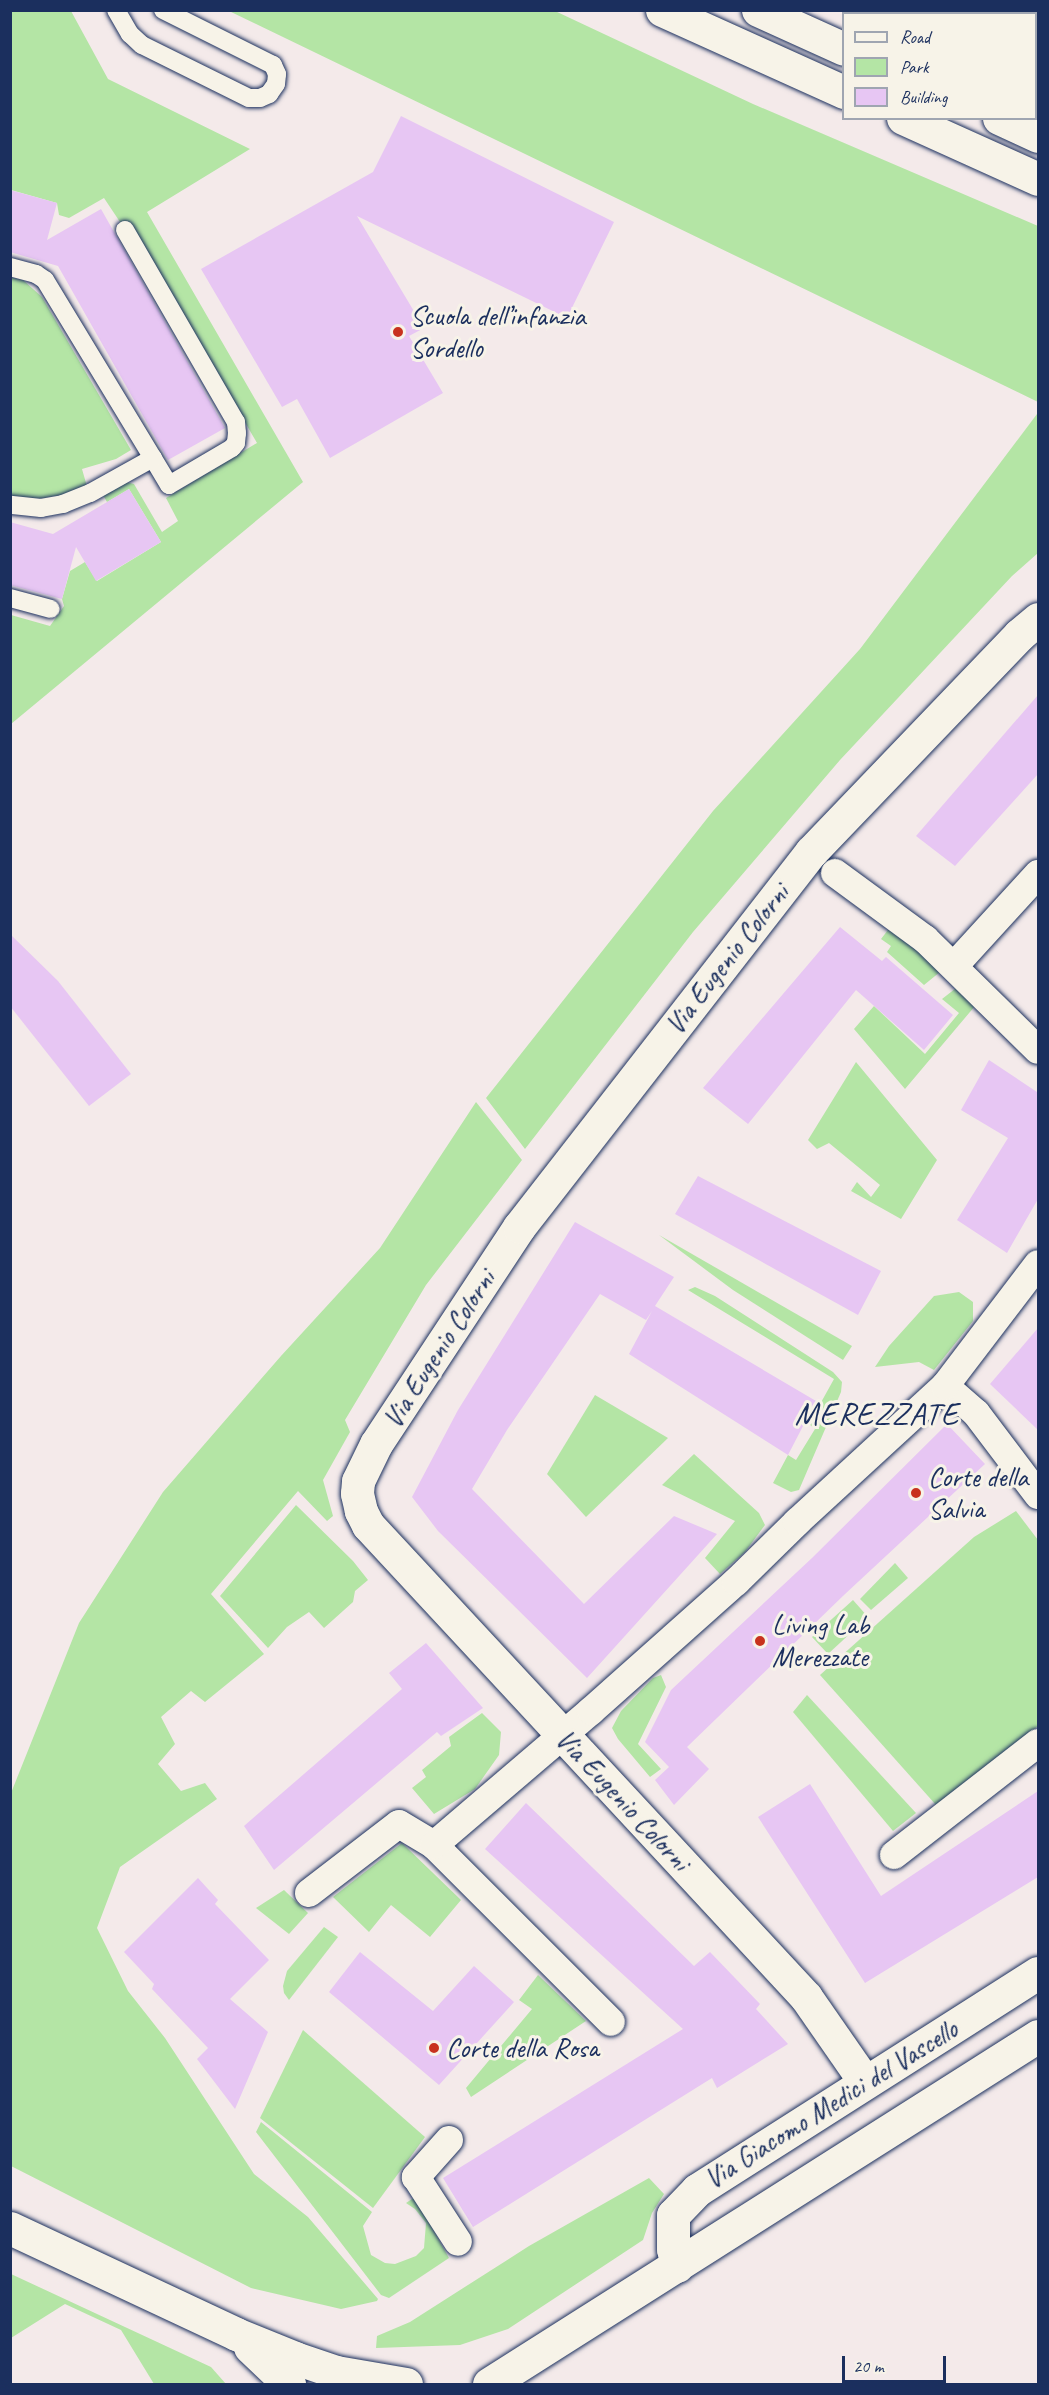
<!DOCTYPE html>
<html>
<head>
<meta charset="utf-8">
<style>
  body { margin:0 }
  #map { position:relative; width:1049px; height:2395px; overflow:hidden; background:#f4eaea; font-family:Caveat,sans-serif }
  div>[style] { position:absolute }
  [style*='--x'] { left:calc(var(--x)*1px); top:calc(var(--y)*1px); width:calc(var(--w)*1px); rotate:calc(var(--a)*1deg) }
  .green>* { inset:0; background:#b4e5a5 }
  .building>* { inset:0; background:#e7c6f3 }
  .roads { filter:drop-shadow(0 0 2px #1b2f5e) drop-shadow(0 0 2px #1b2f5e) }
  .service>* { height:18px; margin:-9px; padding:0 9px; transform-origin:9px; border-radius:9px; background:#f7f3e8 }
  .pedestrian>* { height:28px; margin:-14px; padding:0 14px; transform-origin:14px; border-radius:14px; background:#f7f3e8 }
  .minor>* { height:33px; margin:-16.5px; padding:0 16.5px; transform-origin:16.5px; border-radius:16.5px; background:#f7f3e8 }
  .dots>* { width:16px; height:16px; translate:-50% -50%; box-sizing:border-box; border:3px solid #f7f3e8; border-radius:50% }
  span { translate:-50% -50%; white-space:nowrap; text-align:center; line-height:1.15; -webkit-text-stroke:6px #f7f3e8; paint-order:stroke }
  .poi-label { font-size:28px; color:#1b2f5e }
  .left { translate:0 -50%; text-align:left }
  .street-label { font-size:28px; color:#1b2f5e }
  .quarter-label { font-size:32px; color:#1b2f5e; letter-spacing:1.5px }
  .frame { position:absolute; inset:0; border:12px solid #1b2f5e; pointer-events:none }
  .legend { position:absolute; left:842px; top:12px; width:195px; height:108px; box-sizing:border-box; background:#f7f3e8; border:2px solid #9fa5b1; margin:0; padding:8px 10px; list-style:none; font-size:18px; color:#1b2f5e }
  .legend li { display:flex; align-items:center; gap:12px; height:30px }
  .legend b { width:30px; border:2px solid #9fa5b1 }
  .scale { position:absolute; left:842px; top:2356px; width:104px; height:27px; box-sizing:border-box; border:3px solid #1b2f5e; border-top:0; padding-left:8px; font-size:18px; line-height:21px; white-space:nowrap; color:#1b2f5e; -webkit-text-stroke:4px #f7f3e8; paint-order:stroke }
</style>
</head>
<body>
<div id="map">
  <div class="green">
    <div style="clip-path:polygon(11px 11px,71px 11px,108px 79px,250px 149px,147px 212px,303px 482px,11px 724px,11px 615px,50px 626px,64px 606px,62px 599px,70px 571px,85px 562px,97px 581px,161px 542px,129px 489px,107px 502px,103px 495px,126px 482px,134px 484px,162px 532px,178px 521px,166px 498px,257px 443px,130px 224px,122px 225px,104px 198px,69px 218px,59px 215px,57px 203px,11px 190px)"></div>
    <div style="clip-path:polygon(229px 11px,555px 11px,753px 104px,1038px 226px,1038px 402px)"></div>
    <div style="clip-path:polygon(10px 277px,23px 280px,42px 297px,131px 450px,116px 459px,82px 469px,88px 490px,39px 499px,11px 496px)"></div>
    <div style="clip-path:polygon(1037px 414px,1038px 553px,1012px 576px,840px 760px,693px 932px,525px 1149px,486px 1098px,713px 811px,860px 649px)"></div>
    <div style="clip-path:polygon(891px 926px,940px 972px,924px 985px,887px 952px,891px 946px,881px 939px)"></div>
    <div style="clip-path:polygon(960px 985px,975px 1006px,905px 1089px,854px 1029px,874px 1006px,925px 1054px,959px 1013px,942px 999px)"></div>
    <div style="clip-path:polygon(856px 1062px,937px 1160px,901px 1219px,851px 1191px,857px 1182px,871px 1197px,880px 1185px,829px 1143px,817px 1149px,808px 1140px)"></div>
    <div style="clip-path:polygon(476px 1102px,522px 1160px,426px 1285px,345px 1420px,350px 1432px,323px 1480px,333px 1516px,327px 1521px,298px 1491px,211px 1594px,264px 1654px,205px 1702px,191px 1691px,161px 1717px,175px 1744px,158px 1764px,181px 1791px,205px 1783px,217px 1799px,120px 1867px,97px 1928px,128px 1991px,165px 2038px,254px 2174px,308px 2217px,378px 2299px,377px 2301px,341px 2309px,251px 2288px,11px 2166px,11px 1793px,79px 1623px,163px 1492px,281px 1356px,380px 1248px)"></div>
    <div style="clip-path:polygon(659px 1235px,852px 1346px,843px 1360px,733px 1290px)"></div>
    <div style="clip-path:polygon(695px 1287px,715px 1296px,833px 1372px,842px 1382px,841px 1392px,799px 1490px,791px 1492px,773px 1483px,788px 1455px,796px 1460px,815px 1429px,809px 1424px,834px 1379px,688px 1290px)"></div>
    <div style="clip-path:polygon(959px 1292px,973px 1302px,973px 1321px,934px 1370px,919px 1362px,875px 1367px,889px 1346px,934px 1296px)"></div>
    <div style="clip-path:polygon(595px 1395px,668px 1438px,586px 1517px,547px 1474px)"></div>
    <div style="clip-path:polygon(694px 1454px,759px 1513px,765px 1525px,745px 1552px,720px 1574px,705px 1558px,735px 1521px,662px 1485px)"></div>
    <div style="clip-path:polygon(296px 1505px,353px 1561px,368px 1580px,355px 1591px,353px 1602px,324px 1628px,309px 1612px,287px 1627px,268px 1648px,220px 1596px)"></div>
    <div style="clip-path:polygon(1016px 1511px,1038px 1540px,1038px 1726px,936px 1805px,820px 1675px,974px 1537px)"></div>
    <div style="clip-path:polygon(895px 1563px,908px 1578px,871px 1610px,860px 1599px)"></div>
    <div style="clip-path:polygon(853px 1600px,868px 1617px,828px 1654px,812px 1637px)"></div>
    <div style="clip-path:polygon(661px 1675px,666px 1687px,638px 1744px,661px 1769px,650px 1777px,618px 1739px,612px 1728px,621px 1711px,653px 1678px)"></div>
    <div style="clip-path:polygon(807px 1695px,916px 1813px,893px 1831px,793px 1712px)"></div>
    <div style="clip-path:polygon(482px 1713px,501px 1732px,499px 1755px,475px 1789px,434px 1814px,412px 1788px,426px 1777px,422px 1770px,451px 1746px,449px 1737px)"></div>
    <div style="clip-path:polygon(402px 1843px,461px 1900px,430px 1937px,391px 1905px,369px 1932px,333px 1897px)"></div>
    <div style="clip-path:polygon(284px 1890px,308px 1913px,289px 1934px,256px 1908px)"></div>
    <div style="clip-path:polygon(324px 1927px,338px 1937px,289px 2000px,284px 1993px,283px 1986px,287px 1971px)"></div>
    <div style="clip-path:polygon(538px 1975px,586px 2021px,471px 2097px,466px 2088px,532px 2009px,519px 2000px)"></div>
    <div style="clip-path:polygon(303px 2030px,425px 2137px,373px 2208px,260px 2118px)"></div>
    <div style="clip-path:polygon(261px 2122px,372px 2212px,363px 2226px,371px 2255px,385px 2263px,395px 2264px,416px 2256px,424px 2248px,426px 2223px,415px 2209px,406px 2203px,415px 2197px,449px 2258px,389px 2298px,381px 2295px,256px 2132px)"></div>
    <div style="clip-path:polygon(649px 2178px,664px 2194px,652px 2213px,643px 2240px,508px 2329px,460px 2345px,376px 2348px,377px 2336px,410px 2322px,529px 2246px)"></div>
    <div style="clip-path:polygon(11px 2274px,211px 2367px,226px 2384px,154px 2384px,121px 2330px,65px 2304px,11px 2338px)"></div>
  </div>
  <div class="building">
    <div style="clip-path:polygon(401px 116px,614px 222px,567px 318px,357px 216px,424px 328px,409px 336px,443px 393px,330px 458px,297px 399px,282px 407px,201px 269px,373px 172px)"></div>
    <div style="clip-path:polygon(10px 190px,57px 203px,47px 240px,101px 209px,225px 428px,168px 460px,58px 266px,10px 252px)"></div>
    <div style="clip-path:polygon(129px 489px,161px 542px,96px 581px,76px 547px,62px 599px,10px 585px,10px 522px,53px 534px)"></div>
    <div style="clip-path:polygon(1038px 695px,1038px 774px,955px 866px,916px 836px)"></div>
    <div style="clip-path:polygon(840px 927px,882px 961px,886px 957px,953px 1015px,924px 1050px,856px 990px,748px 1124px,703px 1088px)"></div>
    <div style="clip-path:polygon(10px 934px,58px 981px,131px 1074px,89px 1106px,10px 1006px)"></div>
    <div style="clip-path:polygon(989px 1060px,1037px 1092px,1038px 1089px,1038px 1199px,1007px 1253px,957px 1220px,1008px 1138px,961px 1110px)"></div>
    <div style="clip-path:polygon(698px 1176px,881px 1271px,858px 1315px,675px 1214px)"></div>
    <div style="clip-path:polygon(575px 1222px,674px 1277px,655px 1306px,816px 1401px,788px 1455px,629px 1354px,652px 1311px,646px 1320px,600px 1294px,507px 1430px,472px 1489px,584px 1604px,674px 1516px,717px 1534px,587px 1678px,438px 1531px,412px 1497px,458px 1410px)"></div>
    <div style="clip-path:polygon(1038px 1328px,1038px 1430px,990px 1384px)"></div>
    <div style="clip-path:polygon(947px 1424px,985px 1464px,844px 1595px,687px 1747px,709px 1769px,674px 1805px,655px 1780px,669px 1767px,645px 1742px,671px 1690px,812px 1558px)"></div>
    <div style="clip-path:polygon(426px 1643px,483px 1708px,441px 1736px,437px 1732px,274px 1870px,244px 1826px,402px 1689px,389px 1673px)"></div>
    <div style="clip-path:polygon(810px 1784px,881px 1896px,1038px 1791px,1038px 1877px,865px 1983px,758px 1817px)"></div>
    <div style="clip-path:polygon(526px 1803px,694px 1966px,710px 1952px,760px 2004px,756px 2009px,788px 2044px,717px 2088px,712px 2078px,473px 2227px,443px 2178px,683px 2029px,485px 1849px)"></div>
    <div style="clip-path:polygon(198px 1878px,218px 1900px,215px 1904px,269px 1960px,230px 1999px,268px 2032px,235px 2109px,197px 2059px,208px 2048px,152px 1989px,154px 1984px,124px 1952px)"></div>
    <div style="clip-path:polygon(360px 1952px,433px 2011px,474px 1966px,514px 2002px,439px 2085px,329px 1992px)"></div>
  </div>
  <div class="roads">
    <div class="service">
      <div style="--x:116;--y:10;--w:28;--a:60"></div>
      <div style="--x:130;--y:34;--w:16;--a:43"></div>
      <div style="--x:142;--y:45;--w:119;--a:26.4"></div>
      <div style="--x:249;--y:98;--w:11;--a:0"></div>
      <div style="--x:260;--y:98;--w:10;--a:-24"></div>
      <div style="--x:269;--y:94;--w:12;--a:-55"></div>
      <div style="--x:276;--y:84;--w:10;--a:-84"></div>
      <div style="--x:277;--y:74;--w:10;--a:-114"></div>
      <div style="--x:273;--y:65;--w:123;--a:-153.4"></div>
      <div style="--x:125;--y:230;--w:222;--a:60"></div>
      <div style="--x:236;--y:422;--w:11;--a:85"></div>
      <div style="--x:237;--y:433;--w:10;--a:96"></div>
      <div style="--x:236;--y:443;--w:6;--a:129"></div>
      <div style="--x:232;--y:448;--w:73;--a:149.6"></div>
      <div style="--x:169;--y:485;--w:31;--a:-121"></div>
      <div style="--x:10;--y:267;--w:27;--a:15"></div>
      <div style="--x:36;--y:274;--w:11;--a:34"></div>
      <div style="--x:45;--y:280;--w:208;--a:58.8"></div>
      <div style="--x:153;--y:458;--w:72;--a:150.9"></div>
      <div style="--x:90;--y:493;--w:29;--a:158"></div>
      <div style="--x:63;--y:504;--w:22;--a:170"></div>
      <div style="--x:41;--y:508;--w:31;--a:-174"></div>
      <div style="--x:10;--y:598;--w:42;--a:15"></div>
    </div>
    <div class="pedestrian">
      <div style="--x:835;--y:873;--w:112;--a:36.3"></div>
      <div style="--x:925;--y:939;--w:158;--a:44.5"></div>
      <div style="--x:954;--y:966;--w:125;--a:-47.6"></div>
      <div style="--x:945;--y:1386;--w:41;--a:41.1"></div>
      <div style="--x:976;--y:1413;--w:103;--a:52.9"></div>
      <div style="--x:434;--y:1845;--w:250;--a:45"></div>
      <div style="--x:894;--y:1855;--w:182;--a:-37.9"></div>
      <div style="--x:309;--y:1893;--w:113;--a:-37.5"></div>
      <div style="--x:399;--y:1824;--w:41;--a:31"></div>
      <div style="--x:434;--y:1845;--w:206;--a:-40.5"></div>
      <div style="--x:591;--y:1711;--w:194;--a:-41.7"></div>
      <div style="--x:736;--y:1582;--w:86;--a:-44.5"></div>
      <div style="--x:797;--y:1522;--w:201;--a:-42.6"></div>
      <div style="--x:945;--y:1386;--w:153;--a:-52.7"></div>
      <div style="--x:449;--y:2140;--w:50;--a:131.7"></div>
      <div style="--x:416;--y:2177;--w:77;--a:57.1"></div>
    </div>
    <div class="minor">
      <div style="--x:662;--y:10;--w:200;--a:24.3"></div>
      <div style="--x:758;--y:10;--w:94;--a:24.4"></div>
      <div style="--x:903;--y:118;--w:148;--a:24.3"></div>
      <div style="--x:999;--y:118;--w:43;--a:24.8"></div>
      <div style="--x:865;--y:2082;--w:103;--a:-124.8"></div>
      <div style="--x:806;--y:1997;--w:644;--a:-132.86"></div>
      <div style="--x:368;--y:1525;--w:16;--a:-117"></div>
      <div style="--x:361;--y:1511;--w:18;--a:-103"></div>
      <div style="--x:357;--y:1493;--w:12;--a:-85"></div>
      <div style="--x:358;--y:1481;--w:41;--a:-64.1"></div>
      <div style="--x:376;--y:1444;--w:260;--a:-56.6"></div>
      <div style="--x:519;--y:1227;--w:475;--a:-52.1"></div>
      <div style="--x:811;--y:852;--w:301;--a:-46.2"></div>
      <div style="--x:1019;--y:635;--w:25;--a:-40"></div>
      <div style="--x:10;--y:2228;--w:250;--a:25.1"></div>
      <div style="--x:236;--y:2334;--w:64;--a:22.1"></div>
      <div style="--x:295;--y:2358;--w:43;--a:18.9"></div>
      <div style="--x:336;--y:2372;--w:71;--a:9.7"></div>
      <div style="--x:677;--y:2266;--w:17;--a:-103"></div>
      <div style="--x:673;--y:2249;--w:34;--a:-90"></div>
      <div style="--x:673;--y:2215;--w:35;--a:-46"></div>
      <div style="--x:697;--y:2190;--w:404;--a:-32.5"></div>
      <div style="--x:250;--y:2347;--w:54;--a:43.5"></div>
      <div style="--x:489;--y:2384;--w:650;--a:-32.37"></div>
    </div>
  </div>
  <div class="dots">
    <div style="left:398px;top:332px;background:#c8321e"></div>
    <div style="left:916px;top:1493px;background:#c8321e"></div>
    <div style="left:760px;top:1641px;background:#c8321e"></div>
    <div style="left:434px;top:2048px;background:#c8321e"></div>
  </div>
  <div class="poi-label">
    <span class="left" style="left:410px;top:332px">Scuola dell’infanzia<br>Sordello</span>
    <span class="left" style="left:928px;top:1493px">Corte della<br>Salvia</span>
    <span class="left" style="left:772px;top:1641px">Living Lab<br>Merezzate</span>
    <span class="left" style="left:446px;top:2048px">Corte della Rosa</span>
  </div>
  <div class="street-label">
    <span style="left:727px;top:959px;rotate:-52deg">Via Eugenio Colorni</span>
    <span style="left:439px;top:1349px;rotate:-57deg">Via Eugenio Colorni</span>
    <span style="left:623px;top:1800px;rotate:47deg">Via Eugenio Colorni</span>
    <span style="left:831px;top:2104px;rotate:-32deg">Via Giacomo Medici del Vascello</span>
  </div>
  <div class="quarter-label">
    <span style="left:877px;top:1414px">MEREZZATE</span>
  </div>
  <div class="frame"></div>
  <ul class="legend">
  <li><b style="height:8px;background:#f7f3e8"></b>Road</li>
  <li><b style="height:16px;background:#b4e5a5"></b>Park</li>
  <li><b style="height:16px;background:#e7c6f3"></b>Building</li>
  </ul>
  <div class="scale">20 m</div>
</div>
</body>
</html>
